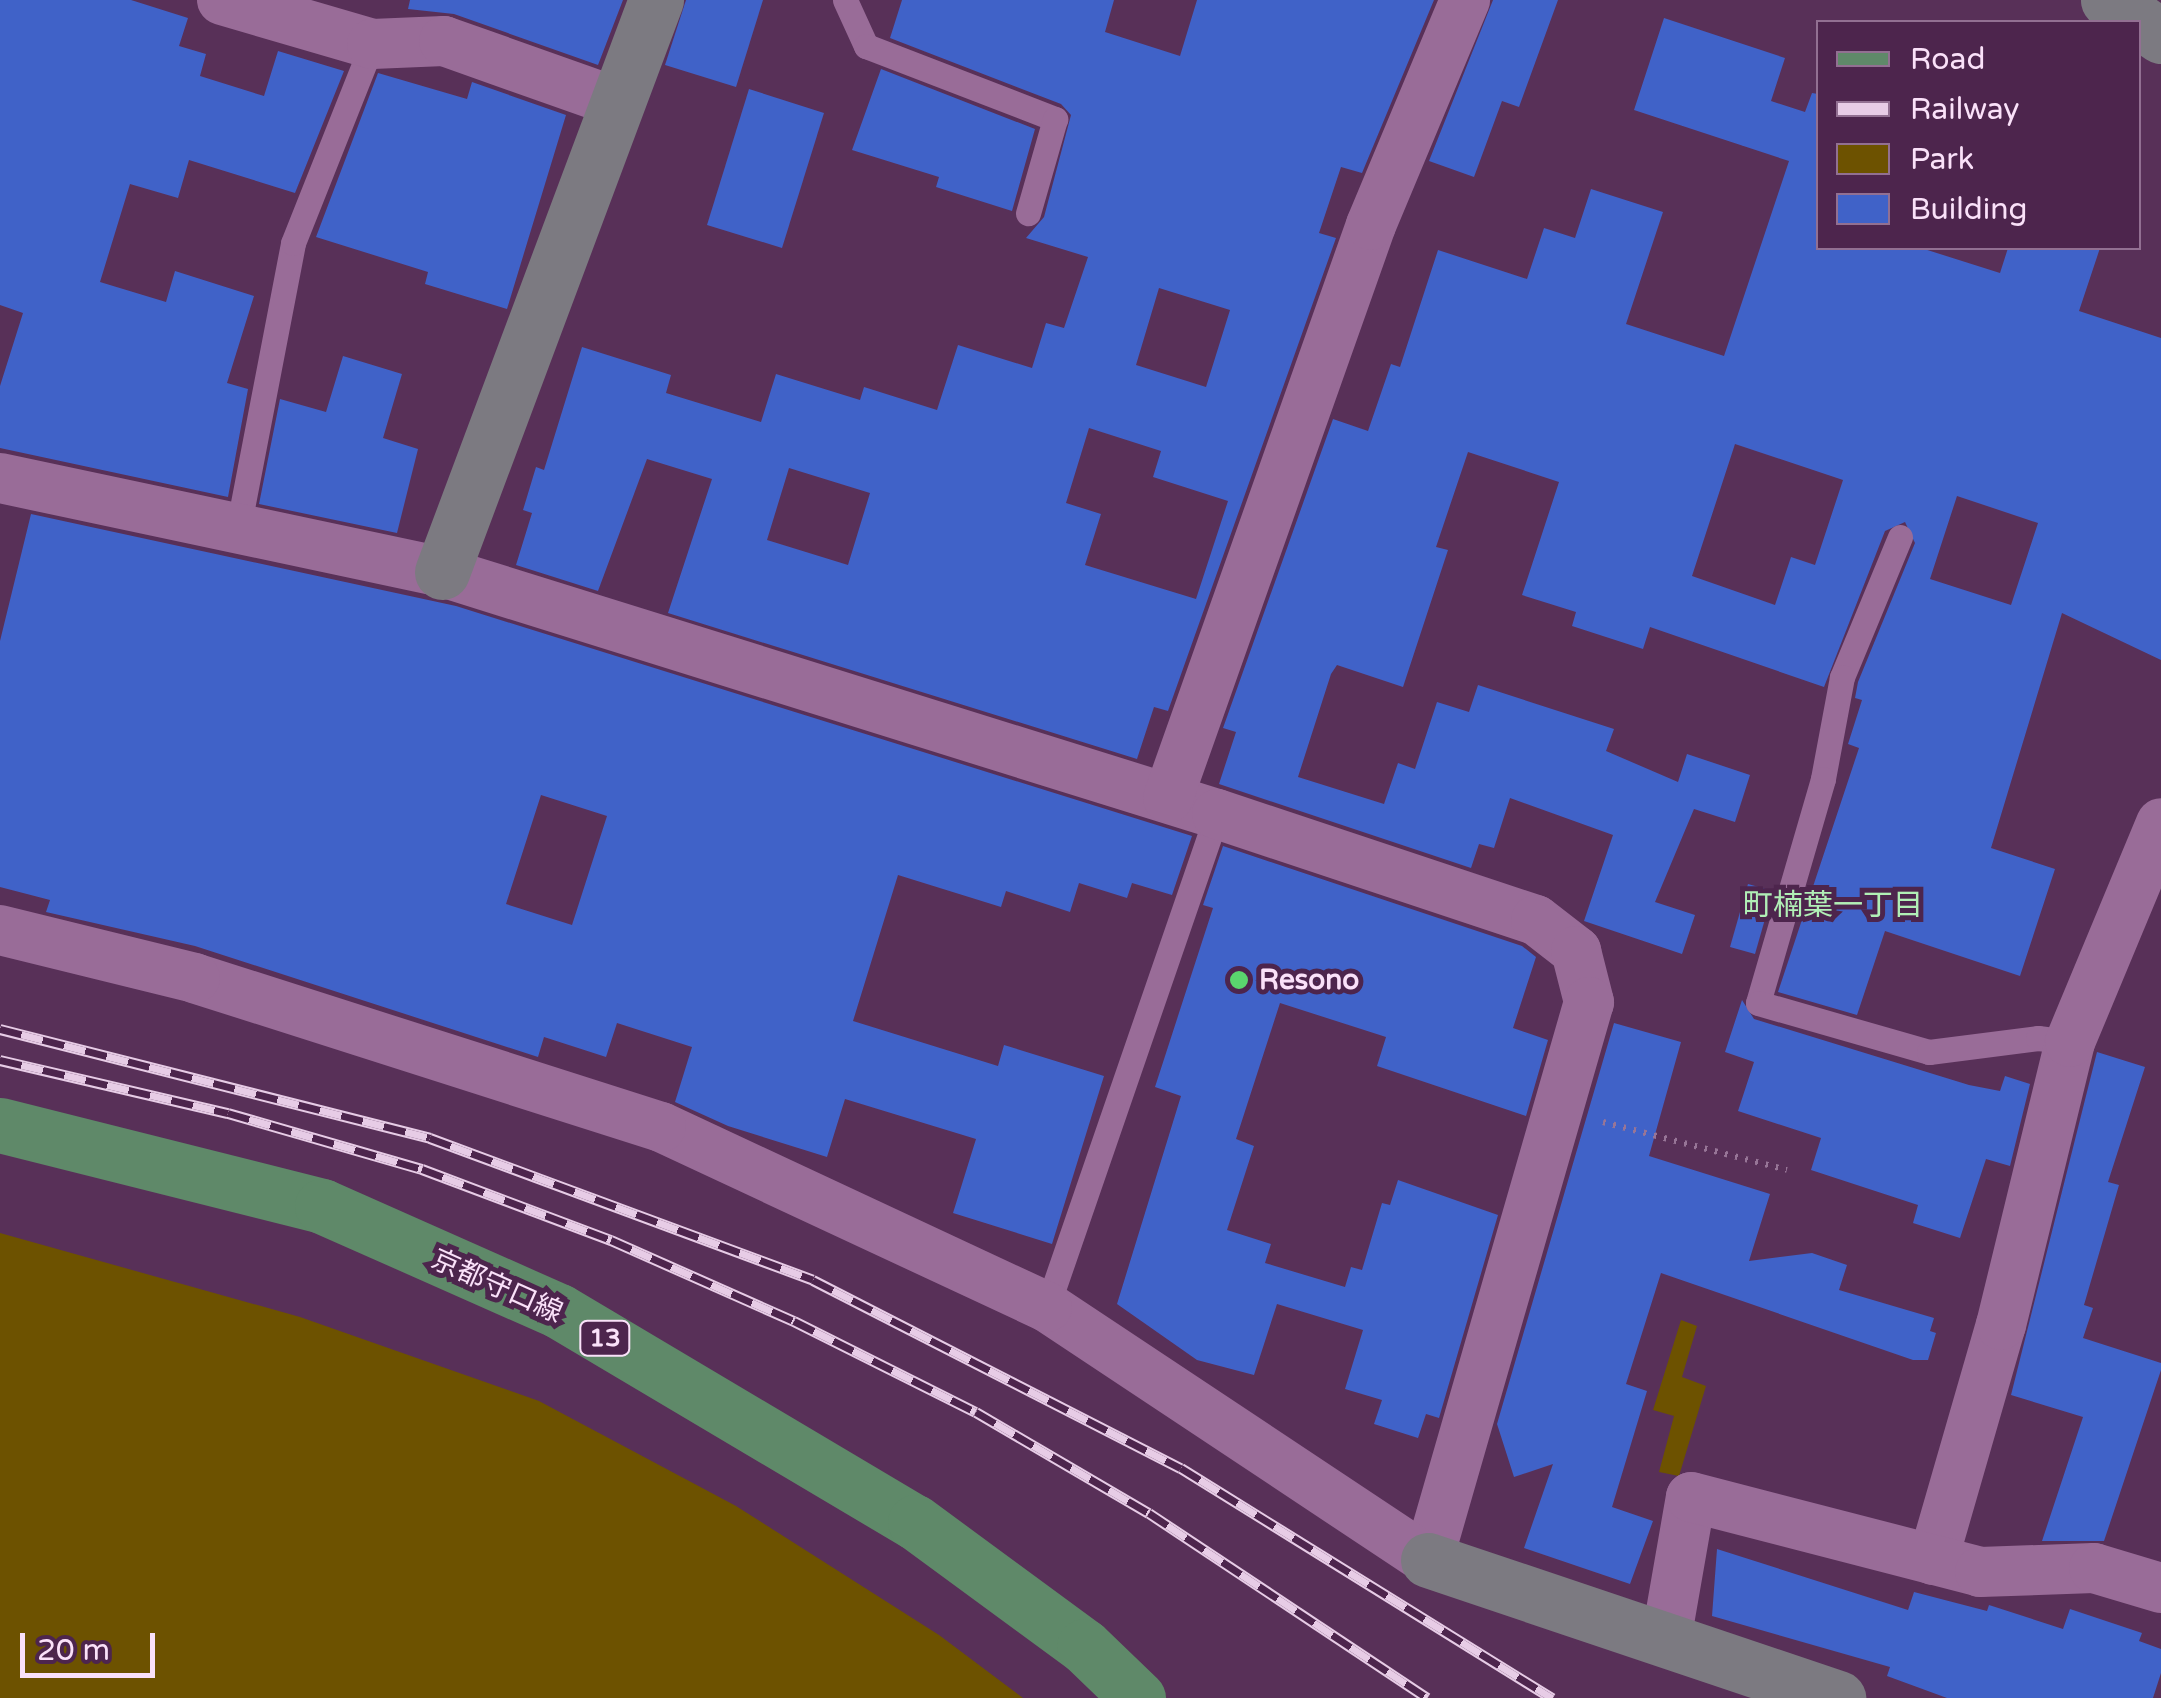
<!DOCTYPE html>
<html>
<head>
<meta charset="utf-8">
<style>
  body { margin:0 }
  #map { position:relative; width:2161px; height:1698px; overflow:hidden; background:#583058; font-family:"Varela Round","Noto Sans JP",sans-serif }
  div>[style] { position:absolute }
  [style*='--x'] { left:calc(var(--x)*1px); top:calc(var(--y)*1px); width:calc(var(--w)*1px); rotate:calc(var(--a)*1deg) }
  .green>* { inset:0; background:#6d5200 }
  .building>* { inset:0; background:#4062c8 }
  .path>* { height:6px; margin-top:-3px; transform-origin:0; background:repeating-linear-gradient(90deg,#977597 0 2.5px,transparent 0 10.5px) }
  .lane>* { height:25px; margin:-12.5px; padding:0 12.5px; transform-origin:12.5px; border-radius:12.5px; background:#996c98 }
  .street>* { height:50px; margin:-25px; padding:0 25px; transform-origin:25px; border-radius:25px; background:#996c98 }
  .secondary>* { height:55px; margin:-27.5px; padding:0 27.5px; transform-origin:27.5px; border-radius:27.5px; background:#7c7a81 }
  .primary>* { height:55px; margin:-27.5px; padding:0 27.5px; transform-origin:27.5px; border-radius:27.5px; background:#5f8969 }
  .rail>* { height:11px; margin-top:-5.5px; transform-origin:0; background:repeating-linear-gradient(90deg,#4d254d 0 22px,#e7cce6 0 44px); box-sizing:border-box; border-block:2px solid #e7cce6 }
  .dots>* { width:28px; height:28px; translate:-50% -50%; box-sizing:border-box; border:5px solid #4d254d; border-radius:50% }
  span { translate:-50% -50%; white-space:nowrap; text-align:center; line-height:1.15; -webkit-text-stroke:10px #4d254d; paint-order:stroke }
  .shield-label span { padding:2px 8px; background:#4d254d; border:2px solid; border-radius:8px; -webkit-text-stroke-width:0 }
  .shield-label { font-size:25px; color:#fae1f9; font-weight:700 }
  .poi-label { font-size:28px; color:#fae1f9; font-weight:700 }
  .left { translate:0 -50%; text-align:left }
  .street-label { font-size:28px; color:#fae1f9 }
  .neighbourhood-label { font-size:30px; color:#b1efb6 }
  .legend { position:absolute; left:1816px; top:20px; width:325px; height:230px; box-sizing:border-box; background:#4d254d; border:2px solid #927092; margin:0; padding:12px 18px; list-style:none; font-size:30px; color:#fae1f9 }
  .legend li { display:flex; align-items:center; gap:20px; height:50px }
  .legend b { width:50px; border:2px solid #927092 }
  .scale { position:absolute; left:20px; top:1633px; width:135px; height:45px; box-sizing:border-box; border:5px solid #fae1f9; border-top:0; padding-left:12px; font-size:30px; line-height:35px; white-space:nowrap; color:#fae1f9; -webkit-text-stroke:8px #4d254d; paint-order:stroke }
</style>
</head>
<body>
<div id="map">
  <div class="green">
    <div style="clip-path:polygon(0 1233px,300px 1317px,539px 1401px,736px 1506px,939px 1635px,1023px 1698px,0 1698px)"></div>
    <div style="clip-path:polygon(1681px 1320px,1697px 1326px,1682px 1377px,1706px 1386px,1679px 1476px,1659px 1472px,1674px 1416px,1653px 1410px)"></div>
  </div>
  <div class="building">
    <div style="clip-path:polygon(0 0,131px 0,188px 18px,179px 46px,206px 54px,200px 76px,264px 96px,278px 51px,344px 71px,295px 193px,189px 160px,178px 198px,130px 184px,100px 282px,166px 302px,175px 271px,254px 296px,227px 383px,248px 389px,228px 497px,0 448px,0 386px,23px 313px,0 305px)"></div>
    <div style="clip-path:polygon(410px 0,623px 0,598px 65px,454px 14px,408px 9px)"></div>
    <div style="clip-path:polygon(686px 0,763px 0,736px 87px,665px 65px)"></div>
    <div style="clip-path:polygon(evenodd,902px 0,1114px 0,1105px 32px,1180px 56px,1197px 0,1434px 0,1362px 173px,1341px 167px,1319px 233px,1336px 238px,1168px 711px,1154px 707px,1137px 759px,668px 613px,712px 479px,647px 459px,598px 591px,516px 565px,532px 513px,523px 510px,536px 467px,544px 470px,582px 347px,671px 375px,666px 393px,761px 422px,776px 374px,860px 400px,864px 387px,937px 410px,958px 345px,1032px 368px,1046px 323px,1064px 328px,1088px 257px,1026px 238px,1044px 217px,1071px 115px,1061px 104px,890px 38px,902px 0,1159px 288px,1230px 310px,1206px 387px,1136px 365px,1159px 288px,902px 0,1089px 428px,1161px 451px,1153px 477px,1228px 501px,1196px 599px,1085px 565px,1101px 514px,1066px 503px,1089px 428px,902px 0,789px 468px,870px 493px,848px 565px,767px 540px,789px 468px)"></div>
    <div style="clip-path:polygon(1493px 0,1558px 0,1519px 107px,1502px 101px,1474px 177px,1429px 161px)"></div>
    <div style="clip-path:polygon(evenodd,1664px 18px,1785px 58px,1771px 101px,1805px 112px,1812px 93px,1818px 94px,1818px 248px,1921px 248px,2000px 273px,2008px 248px,2100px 248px,2079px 311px,2161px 338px,2161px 660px,2062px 613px,1991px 848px,2055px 869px,2020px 976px,1885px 931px,1857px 1015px,1778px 992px,1859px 748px,1848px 744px,1862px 700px,1855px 698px,1858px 682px,1915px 543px,1905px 522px,1885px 531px,1824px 687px,1650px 627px,1643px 649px,1572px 626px,1576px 612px,1522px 595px,1559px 482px,1468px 452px,1436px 547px,1448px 550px,1403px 687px,1337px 665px,1331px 674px,1298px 777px,1384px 804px,1398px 763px,1415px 769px,1437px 702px,1469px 712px,1478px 685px,1614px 729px,1606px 751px,1678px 782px,1687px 754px,1750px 775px,1735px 822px,1694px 809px,1655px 902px,1695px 915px,1682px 954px,1584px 921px,1613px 835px,1510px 798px,1494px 848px,1479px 844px,1471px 868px,1219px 784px,1236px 732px,1223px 728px,1333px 419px,1368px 431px,1391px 364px,1400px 367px,1438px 250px,1527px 279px,1544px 228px,1575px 238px,1591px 189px,1663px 212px,1626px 324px,1724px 356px,1789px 161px,1634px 110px,1664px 18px,1735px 444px,1843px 480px,1815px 565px,1791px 557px,1775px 605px,1692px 576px,1735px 444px,1664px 18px,1957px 496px,2038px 523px,2011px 605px,1930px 579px,1957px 496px)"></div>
    <div style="clip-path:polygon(881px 69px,1035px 129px,1012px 211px,936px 187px,939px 177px,852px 150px)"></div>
    <div style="clip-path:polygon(378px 73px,467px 99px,472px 82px,566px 115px,507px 309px,425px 284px,428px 272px,316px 237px)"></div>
    <div style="clip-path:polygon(749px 89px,824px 113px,782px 248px,707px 225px)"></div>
    <div style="clip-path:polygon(343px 356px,402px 374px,383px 438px,418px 449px,397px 533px,259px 504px,280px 399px,326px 412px)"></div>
    <div style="clip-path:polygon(evenodd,31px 514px,456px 606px,1192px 836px,1172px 895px,1132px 883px,1127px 898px,1079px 883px,1070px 912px,1006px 891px,1001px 907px,898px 875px,853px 1021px,998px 1066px,1004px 1045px,1104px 1076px,1052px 1244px,953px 1213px,976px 1139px,845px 1099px,827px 1157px,728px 1126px,675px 1102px,692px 1047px,617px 1023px,606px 1057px,544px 1037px,538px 1057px,195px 946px,46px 912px,50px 900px,0 887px,0 641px,31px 514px,541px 795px,607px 816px,572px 925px,506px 904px,541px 795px)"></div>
    <div style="clip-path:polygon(1223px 846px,1522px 946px,1536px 957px,1513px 1028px,1548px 1040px,1526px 1116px,1377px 1066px,1386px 1037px,1280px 1003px,1236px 1139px,1254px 1146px,1227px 1230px,1271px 1244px,1265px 1263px,1345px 1287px,1351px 1267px,1362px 1270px,1382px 1203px,1390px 1205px,1398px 1180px,1498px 1215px,1439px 1418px,1426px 1414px,1418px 1438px,1374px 1424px,1382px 1400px,1345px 1389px,1363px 1330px,1277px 1304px,1254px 1375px,1197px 1360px,1117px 1304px,1181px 1096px,1155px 1087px,1213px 908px,1203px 905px)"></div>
    <div style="clip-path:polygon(1748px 884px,1773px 891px,1755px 954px,1730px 947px)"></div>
    <div style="clip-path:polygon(1742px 1000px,1754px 1019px,1969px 1085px,2000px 1091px,2005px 1076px,2030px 1084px,2010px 1166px,1986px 1159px,1960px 1238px,1913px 1223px,1918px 1205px,1811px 1170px,1821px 1138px,1738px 1111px,1754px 1062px,1725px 1052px)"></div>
    <div style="clip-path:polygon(1614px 1023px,1681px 1042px,1649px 1156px,1770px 1194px,1749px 1261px,1812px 1253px,1847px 1265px,1839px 1290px,1934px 1318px,1930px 1331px,1936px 1333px,1928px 1360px,1913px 1360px,1661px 1273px,1626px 1384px,1647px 1391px,1612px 1507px,1653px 1521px,1630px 1584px,1524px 1548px,1553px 1464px,1514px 1477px,1497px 1424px)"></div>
    <div style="clip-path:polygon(2097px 1052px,2145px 1067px,2108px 1182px,2119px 1185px,2084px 1305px,2093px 1308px,2083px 1338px,2161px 1363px,2161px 1370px,2104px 1541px,2042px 1541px,2083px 1417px,2011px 1395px)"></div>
    <div style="clip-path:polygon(1717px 1549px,1908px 1610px,1914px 1592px,1987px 1611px,1989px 1605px,2063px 1629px,2070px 1609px,2142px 1633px,2139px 1641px,2161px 1649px,2161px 1673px,2153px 1698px,1947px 1698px,1887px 1676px,1890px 1667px,1712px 1616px)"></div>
  </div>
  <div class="path">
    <div style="--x:1603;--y:1122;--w:190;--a:14.6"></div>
  </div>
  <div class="lane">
    <div style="--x:845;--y:0;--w:51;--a:65.5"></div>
    <div style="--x:866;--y:46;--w:203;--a:21.1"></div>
    <div style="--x:1055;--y:119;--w:98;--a:106"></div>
    <div style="--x:238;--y:529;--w:291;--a:-79.1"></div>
    <div style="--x:293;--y:243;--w:214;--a:-68.3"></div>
    <div style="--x:1900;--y:537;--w:152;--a:112.5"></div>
    <div style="--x:1842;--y:677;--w:104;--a:100.6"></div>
    <div style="--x:1823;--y:779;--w:233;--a:106.2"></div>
    <div style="--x:1758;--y:1003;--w:178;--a:16"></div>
    <div style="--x:1929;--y:1052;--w:110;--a:-7.3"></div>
    <div style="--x:2038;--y:1038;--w:32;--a:7"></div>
    <div style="--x:1047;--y:1307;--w:521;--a:-70.97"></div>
  </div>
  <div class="street">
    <div style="--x:222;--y:0;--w:156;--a:16.3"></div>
    <div style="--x:372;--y:44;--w:72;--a:-2.4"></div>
    <div style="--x:444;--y:41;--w:182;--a:19.5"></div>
    <div style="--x:0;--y:478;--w:452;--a:12"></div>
    <div style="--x:442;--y:572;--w:812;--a:17.34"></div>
    <div style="--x:1217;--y:814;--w:336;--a:18.4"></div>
    <div style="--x:1536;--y:920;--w:51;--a:37.8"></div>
    <div style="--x:1576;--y:951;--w:53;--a:75.7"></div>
    <div style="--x:1589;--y:1002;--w:581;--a:106.09"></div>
    <div style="--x:1428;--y:1560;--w:457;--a:-146.4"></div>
    <div style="--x:1047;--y:1307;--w:426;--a:-155"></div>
    <div style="--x:661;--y:1127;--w:489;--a:-162.3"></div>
    <div style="--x:195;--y:978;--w:201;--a:-166.2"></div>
    <div style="--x:1168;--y:798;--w:608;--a:-70.49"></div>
    <div style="--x:1371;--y:225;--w:244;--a:-67.3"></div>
    <div style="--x:1933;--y:1560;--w:245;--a:-73.9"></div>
    <div style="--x:2001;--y:1325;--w:291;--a:-76.3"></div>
    <div style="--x:2070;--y:1042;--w:237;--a:-67.4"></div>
    <div style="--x:1666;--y:1640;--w:145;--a:-80.1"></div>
    <div style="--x:1691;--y:1497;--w:299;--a:14.5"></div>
    <div style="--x:1980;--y:1572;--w:114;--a:-2"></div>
    <div style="--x:2094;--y:1568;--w:70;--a:16.6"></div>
  </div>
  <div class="secondary">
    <div style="--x:2108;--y:0;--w:64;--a:34.2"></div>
    <div style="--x:442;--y:572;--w:611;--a:-69.49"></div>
    <div style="--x:1428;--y:1560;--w:433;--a:18.6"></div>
  </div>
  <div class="primary">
    <div style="--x:0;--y:1125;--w:332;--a:14.1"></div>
    <div style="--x:322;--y:1206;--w:259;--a:23.9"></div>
    <div style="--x:559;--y:1311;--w:414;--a:30.7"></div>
    <div style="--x:915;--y:1522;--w:210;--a:36.3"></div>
    <div style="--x:1084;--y:1646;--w:75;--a:43.9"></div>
  </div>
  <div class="rail">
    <div style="--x:0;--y:1029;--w:444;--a:14.2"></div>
    <div style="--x:430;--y:1138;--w:408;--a:20.3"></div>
    <div style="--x:813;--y:1280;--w:413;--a:27.1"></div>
    <div style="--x:1181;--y:1468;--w:437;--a:31.8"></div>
    <div style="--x:0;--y:1060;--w:234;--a:13.1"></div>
    <div style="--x:228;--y:1113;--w:202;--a:16.1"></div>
    <div style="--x:422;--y:1169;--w:202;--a:20.6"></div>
    <div style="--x:611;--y:1240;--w:200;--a:23.9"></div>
    <div style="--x:794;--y:1321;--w:203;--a:26.6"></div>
    <div style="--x:976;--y:1412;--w:200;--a:30.3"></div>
    <div style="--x:1149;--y:1513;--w:334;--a:33.6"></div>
  </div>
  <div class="dots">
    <div style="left:1239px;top:980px;background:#5ad56e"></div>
  </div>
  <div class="shield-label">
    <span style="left:605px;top:1338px">13</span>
  </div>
  <div class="poi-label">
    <span class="left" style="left:1259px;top:980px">Resono</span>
  </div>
  <div class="street-label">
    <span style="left:497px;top:1286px;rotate:24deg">京都守口線</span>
  </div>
  <div class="neighbourhood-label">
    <span style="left:1833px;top:906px">町楠葉一丁目</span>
  </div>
  <ul class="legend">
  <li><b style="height:12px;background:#5f8969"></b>Road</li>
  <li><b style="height:12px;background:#e7cce6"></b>Railway</li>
  <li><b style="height:28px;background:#6d5200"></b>Park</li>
  <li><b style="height:28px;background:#4062c8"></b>Building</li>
  </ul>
  <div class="scale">20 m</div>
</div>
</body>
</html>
